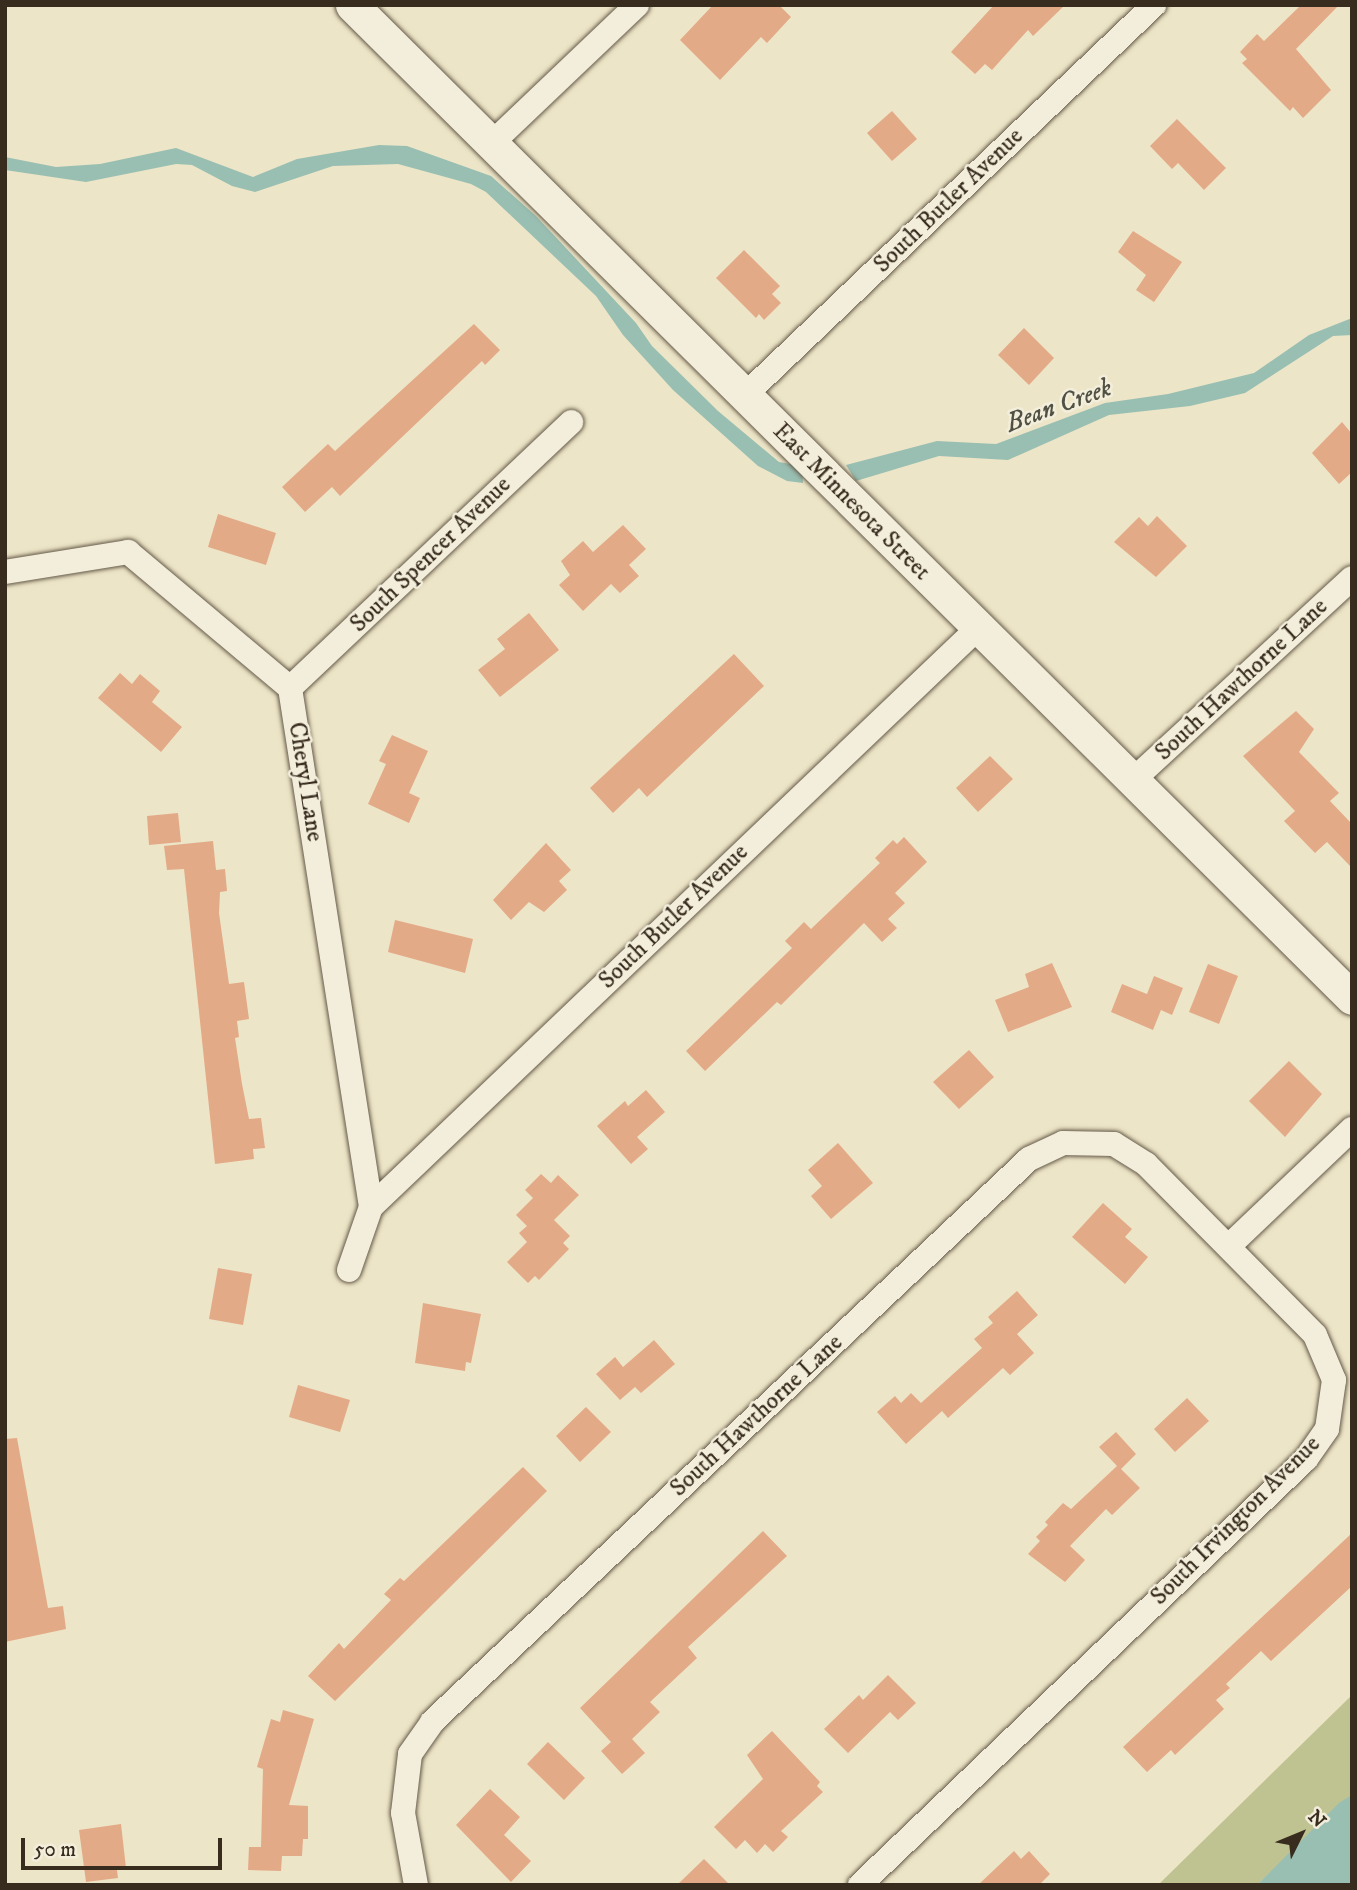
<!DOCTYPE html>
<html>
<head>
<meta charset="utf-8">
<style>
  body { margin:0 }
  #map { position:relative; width:1357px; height:1890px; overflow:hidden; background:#ede5c7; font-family:"IM FELL DW Pica",serif }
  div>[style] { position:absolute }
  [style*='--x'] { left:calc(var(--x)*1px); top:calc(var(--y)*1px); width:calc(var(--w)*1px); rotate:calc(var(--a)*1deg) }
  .green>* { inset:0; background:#bfc291 }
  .water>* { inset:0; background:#99bfb2 }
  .building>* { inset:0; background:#e3aa88 }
  .roads { filter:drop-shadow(0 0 2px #655a49) drop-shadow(0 0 2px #655a49) }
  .street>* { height:24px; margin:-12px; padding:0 12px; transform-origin:12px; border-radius:12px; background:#f3eedb }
  .secondary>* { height:33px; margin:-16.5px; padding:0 16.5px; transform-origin:16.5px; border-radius:16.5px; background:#f3eedb }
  span { translate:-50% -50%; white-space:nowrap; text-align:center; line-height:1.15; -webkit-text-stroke:5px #f3eedb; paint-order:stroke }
  .street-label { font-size:24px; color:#382c1f }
  .water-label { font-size:26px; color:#505144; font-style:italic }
  .frame { position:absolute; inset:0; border:7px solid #382c1f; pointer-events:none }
  .north { position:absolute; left:1266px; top:1799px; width:70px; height:70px; -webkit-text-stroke:5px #f3eedb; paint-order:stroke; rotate:47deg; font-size:19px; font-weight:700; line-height:28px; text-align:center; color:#382c1f }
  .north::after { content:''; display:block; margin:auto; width:24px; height:32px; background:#382c1f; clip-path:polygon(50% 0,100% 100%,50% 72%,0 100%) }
  .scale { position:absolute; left:21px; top:1838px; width:201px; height:32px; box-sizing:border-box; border:4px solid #382c1f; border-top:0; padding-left:9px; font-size:21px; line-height:24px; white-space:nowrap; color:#382c1f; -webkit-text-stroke:5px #f3eedb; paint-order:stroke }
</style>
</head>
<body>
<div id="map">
  <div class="green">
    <div style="clip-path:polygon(1352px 1695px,1352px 1795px,1257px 1885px,1158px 1885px)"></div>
  </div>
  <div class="water">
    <div style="clip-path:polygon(379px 145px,407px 146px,491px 176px,536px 216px,636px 323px,652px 346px,718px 411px,779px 462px,802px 466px,803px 483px,787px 481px,758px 466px,673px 390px,623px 335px,596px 296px,486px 192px,471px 184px,398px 164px,333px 166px,255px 192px,232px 186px,192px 165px,176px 164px,86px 182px,5px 170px,5px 157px,56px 167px,100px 164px,176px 148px,253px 177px,297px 159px)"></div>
    <div style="clip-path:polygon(1352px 318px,1352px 335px,1333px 336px,1245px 393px,1190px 406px,1109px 415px,1008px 460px,939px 456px,856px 481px,846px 465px,937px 441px,996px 444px,1105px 403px,1168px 394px,1254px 373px,1309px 335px)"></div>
    <div style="clip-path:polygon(1352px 1795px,1352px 1885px,1257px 1885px,1339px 1803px)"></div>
  </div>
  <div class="building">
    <div style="clip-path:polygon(713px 5px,779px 5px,791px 17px,767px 43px,761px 37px,720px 80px,680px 40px)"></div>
    <div style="clip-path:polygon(994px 5px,1065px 5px,1033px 36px,1028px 30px,992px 70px,985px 64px,975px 74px,951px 52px)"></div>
    <div style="clip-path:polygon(1301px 5px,1339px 5px,1296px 49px,1331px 90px,1303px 118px,1293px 107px,1290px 111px,1242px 63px,1247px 59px,1240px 52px,1257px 34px,1264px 41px)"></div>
    <div style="clip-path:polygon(892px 111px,917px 139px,892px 161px,867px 133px)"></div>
    <div style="clip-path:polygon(1177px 119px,1226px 168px,1204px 190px,1178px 163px,1172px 169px,1150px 146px)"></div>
    <div style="clip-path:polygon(1133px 231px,1182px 262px,1154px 302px,1136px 290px,1146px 275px,1118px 252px)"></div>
    <div style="clip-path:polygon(744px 250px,780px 286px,772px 294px,781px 303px,764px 320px,759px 314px,756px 318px,716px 278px)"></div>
    <div style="clip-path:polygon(474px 324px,500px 350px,485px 365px,482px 361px,340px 496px,332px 487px,305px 512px,282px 487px,328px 444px,335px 451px)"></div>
    <div style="clip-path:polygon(1024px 328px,1054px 358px,1029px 385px,998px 355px)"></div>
    <div style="clip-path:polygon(1342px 422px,1352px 434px,1352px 472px,1339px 484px,1312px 453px)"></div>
    <div style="clip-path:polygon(218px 514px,276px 533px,266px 565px,208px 547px)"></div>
    <div style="clip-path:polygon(1157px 516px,1187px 546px,1156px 577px,1114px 542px,1139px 517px,1148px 526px)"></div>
    <div style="clip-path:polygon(623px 525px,646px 549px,629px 565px,639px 576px,620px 593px,611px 584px,583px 611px,559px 585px,570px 575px,561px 561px,583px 541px,593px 552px)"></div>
    <div style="clip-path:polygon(529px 613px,559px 650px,500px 697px,478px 670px,505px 649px,497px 639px)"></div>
    <div style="clip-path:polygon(734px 654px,764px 686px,647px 797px,639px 788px,613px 813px,590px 788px)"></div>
    <div style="clip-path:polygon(120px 673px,132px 684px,140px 674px,160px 691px,152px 702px,182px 727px,161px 752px,98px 698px)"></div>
    <div style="clip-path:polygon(1296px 711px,1314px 729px,1299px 752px,1339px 793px,1330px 801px,1352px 824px,1352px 868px,1327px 842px,1315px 853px,1284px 821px,1295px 811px,1243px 756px)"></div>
    <div style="clip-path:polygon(392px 735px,428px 751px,409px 793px,420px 798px,409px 823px,368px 804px,386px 764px,379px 761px)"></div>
    <div style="clip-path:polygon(990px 756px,1013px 779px,978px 812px,956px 788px)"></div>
    <div style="clip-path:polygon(178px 813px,181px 842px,149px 845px,147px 816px)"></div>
    <div style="clip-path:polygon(904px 837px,927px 862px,895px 893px,905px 903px,888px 919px,897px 928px,882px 942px,864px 923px,781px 1005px,777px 1002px,705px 1071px,686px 1051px,792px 948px,785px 941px,804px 922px,811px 929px,880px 863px,875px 858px,893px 840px,897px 844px)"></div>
    <div style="clip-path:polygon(213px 841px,216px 870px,225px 869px,227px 891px,220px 892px,219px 913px,229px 984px,244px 982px,249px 1019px,237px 1021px,239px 1037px,235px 1038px,242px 1084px,249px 1119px,261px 1118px,265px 1148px,253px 1149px,254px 1159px,215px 1164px,184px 869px,167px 870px,164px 846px)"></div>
    <div style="clip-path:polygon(546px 843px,571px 870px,559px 881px,567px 890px,544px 912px,529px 902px,511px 920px,493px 900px)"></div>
    <div style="clip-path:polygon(395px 920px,473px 939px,465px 973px,388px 952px)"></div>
    <div style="clip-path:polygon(1052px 963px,1072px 1007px,1008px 1032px,995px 1000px,1029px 987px,1025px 974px)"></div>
    <div style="clip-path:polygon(1208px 964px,1238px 976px,1219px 1024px,1189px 1012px)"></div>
    <div style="clip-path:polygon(1154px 976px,1183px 988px,1172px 1015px,1161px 1010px,1153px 1030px,1111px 1012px,1122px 984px,1147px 994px)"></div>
    <div style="clip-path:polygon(969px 1050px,994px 1077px,959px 1109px,933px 1082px)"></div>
    <div style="clip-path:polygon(1289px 1061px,1322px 1094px,1285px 1137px,1249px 1101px)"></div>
    <div style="clip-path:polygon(646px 1090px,665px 1112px,637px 1137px,648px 1149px,631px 1164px,597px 1126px,625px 1101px,628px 1106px)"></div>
    <div style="clip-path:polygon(838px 1143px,873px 1183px,831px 1219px,811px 1196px,822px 1186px,808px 1170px)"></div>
    <div style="clip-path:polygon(541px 1174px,551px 1183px,558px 1175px,579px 1195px,554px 1220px,570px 1236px,563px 1243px,569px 1249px,539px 1280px,535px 1276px,528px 1283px,507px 1262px,527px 1242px,519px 1233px,527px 1226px,516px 1215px,533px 1198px,525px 1190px)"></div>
    <div style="clip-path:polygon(1103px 1203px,1132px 1229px,1125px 1237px,1148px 1257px,1125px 1284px,1072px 1237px)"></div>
    <div style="clip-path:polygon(218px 1268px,252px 1274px,243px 1325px,209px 1319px)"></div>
    <div style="clip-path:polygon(1017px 1291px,1038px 1315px,1017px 1334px,1034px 1353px,1010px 1375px,1003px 1368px,948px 1418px,942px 1411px,906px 1444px,877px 1412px,895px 1396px,901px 1403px,911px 1393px,921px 1403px,982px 1348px,974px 1339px,993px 1323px,988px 1317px)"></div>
    <div style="clip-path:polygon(423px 1303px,481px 1314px,471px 1363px,466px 1362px,465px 1371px,415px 1363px)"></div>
    <div style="clip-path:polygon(654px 1340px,675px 1364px,641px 1393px,635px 1387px,620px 1400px,596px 1374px,615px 1357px,623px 1367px)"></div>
    <div style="clip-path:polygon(298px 1385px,350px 1400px,340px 1432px,289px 1417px)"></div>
    <div style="clip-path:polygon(1187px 1398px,1209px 1421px,1175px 1452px,1154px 1429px)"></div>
    <div style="clip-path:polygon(586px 1407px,611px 1432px,580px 1462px,556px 1436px)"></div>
    <div style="clip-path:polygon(1116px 1432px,1136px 1454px,1121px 1469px,1140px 1488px,1112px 1515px,1106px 1509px,1070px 1546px,1085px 1560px,1065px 1582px,1028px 1554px,1040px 1541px,1036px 1537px,1048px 1525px,1045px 1522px,1063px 1503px,1071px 1509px,1117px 1466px,1099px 1447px)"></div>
    <div style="clip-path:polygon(17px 1438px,48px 1608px,63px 1606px,66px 1629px,5px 1642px,5px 1439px)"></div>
    <div style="clip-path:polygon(523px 1467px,547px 1491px,335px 1701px,308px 1676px,339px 1643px,344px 1649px,391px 1600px,384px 1594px,400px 1578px,404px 1581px)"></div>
    <div style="clip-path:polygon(763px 1531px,787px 1556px,688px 1647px,697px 1658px,650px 1702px,660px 1712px,632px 1739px,645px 1753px,622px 1774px,601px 1751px,611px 1742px,580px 1708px)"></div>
    <div style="clip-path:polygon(1352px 1533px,1352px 1586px,1271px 1661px,1261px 1651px,1226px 1684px,1230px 1688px,1216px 1700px,1224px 1709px,1175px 1755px,1171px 1750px,1147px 1772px,1123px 1747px)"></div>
    <div style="clip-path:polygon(888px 1675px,916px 1703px,898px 1720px,890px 1712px,848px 1753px,824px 1729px,859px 1695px,863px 1700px)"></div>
    <div style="clip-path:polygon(283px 1710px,314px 1719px,289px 1805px,308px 1806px,308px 1839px,303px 1839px,302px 1856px,282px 1856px,281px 1871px,248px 1870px,249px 1847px,261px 1847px,263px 1769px,257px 1767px,271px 1719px,280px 1722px)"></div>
    <div style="clip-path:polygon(772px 1731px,820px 1782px,817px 1786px,823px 1792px,781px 1831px,788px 1837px,773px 1852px,765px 1844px,757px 1853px,745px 1840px,736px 1849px,714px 1827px,763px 1779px,747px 1755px)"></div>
    <div style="clip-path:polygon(548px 1742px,585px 1778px,564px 1800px,527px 1764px)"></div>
    <div style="clip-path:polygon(490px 1789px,520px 1817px,504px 1835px,531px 1861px,511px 1882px,456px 1825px)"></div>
    <div style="clip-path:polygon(121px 1824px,126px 1868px,117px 1870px,118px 1878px,86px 1882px,79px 1830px)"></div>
    <div style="clip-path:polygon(1014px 1851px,1021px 1859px,1029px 1851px,1050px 1874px,1039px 1885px,978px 1885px)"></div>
    <div style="clip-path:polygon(704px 1859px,730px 1885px,677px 1885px)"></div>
  </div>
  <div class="roads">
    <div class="street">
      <div style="--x:490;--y:145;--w:203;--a:-43.6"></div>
      <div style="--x:744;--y:396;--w:567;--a:-43.64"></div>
      <div style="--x:5;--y:572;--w:125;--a:-9.2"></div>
      <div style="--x:128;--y:552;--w:212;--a:40"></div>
      <div style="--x:290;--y:688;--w:525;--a:81.13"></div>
      <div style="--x:290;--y:688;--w:387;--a:-43.4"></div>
      <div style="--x:1132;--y:781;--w:299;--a:-42.7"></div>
      <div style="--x:1229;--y:1246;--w:170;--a:-43.6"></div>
      <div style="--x:349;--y:1270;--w:67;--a:-70.8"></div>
      <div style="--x:371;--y:1207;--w:839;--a:-43.65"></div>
      <div style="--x:416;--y:1885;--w:73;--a:-100.2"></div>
      <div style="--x:403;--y:1813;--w:59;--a:-83.2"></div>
      <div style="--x:410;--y:1754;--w:39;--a:-55"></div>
      <div style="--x:432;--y:1722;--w:821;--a:-43.32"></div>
      <div style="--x:1029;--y:1159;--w:38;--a:-25"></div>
      <div style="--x:1063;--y:1143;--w:51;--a:1.1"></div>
      <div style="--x:1114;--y:1144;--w:38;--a:32"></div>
      <div style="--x:1146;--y:1164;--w:240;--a:45.3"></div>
      <div style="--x:1315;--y:1335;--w:49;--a:67.1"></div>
      <div style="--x:1334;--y:1380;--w:49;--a:98.1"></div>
      <div style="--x:1327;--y:1429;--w:37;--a:125"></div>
      <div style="--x:1306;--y:1459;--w:617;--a:136.31"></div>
    </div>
    <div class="secondary">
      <div style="--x:352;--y:5;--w:1409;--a:44.8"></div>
    </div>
  </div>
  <div class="street-label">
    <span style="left:949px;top:201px;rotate:-44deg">South Butler Avenue</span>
    <span style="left:851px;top:502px;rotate:45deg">East Minnesota Street</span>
    <span style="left:431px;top:555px;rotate:-44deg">South Spencer Avenue</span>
    <span style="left:1242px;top:680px;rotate:-43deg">South Hawthorne Lane</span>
    <span style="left:305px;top:782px;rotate:81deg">Cheryl Lane</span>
    <span style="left:674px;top:917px;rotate:-44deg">South Butler Avenue</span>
    <span style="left:757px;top:1416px;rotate:-43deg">South Hawthorne Lane</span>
    <span style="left:1236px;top:1521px;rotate:-45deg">South Irvington Avenue</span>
  </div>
  <div class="water-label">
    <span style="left:1059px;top:406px;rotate:-20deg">Bean Creek</span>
  </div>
  <div class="frame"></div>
  <div class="north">N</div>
  <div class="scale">50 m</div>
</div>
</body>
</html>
